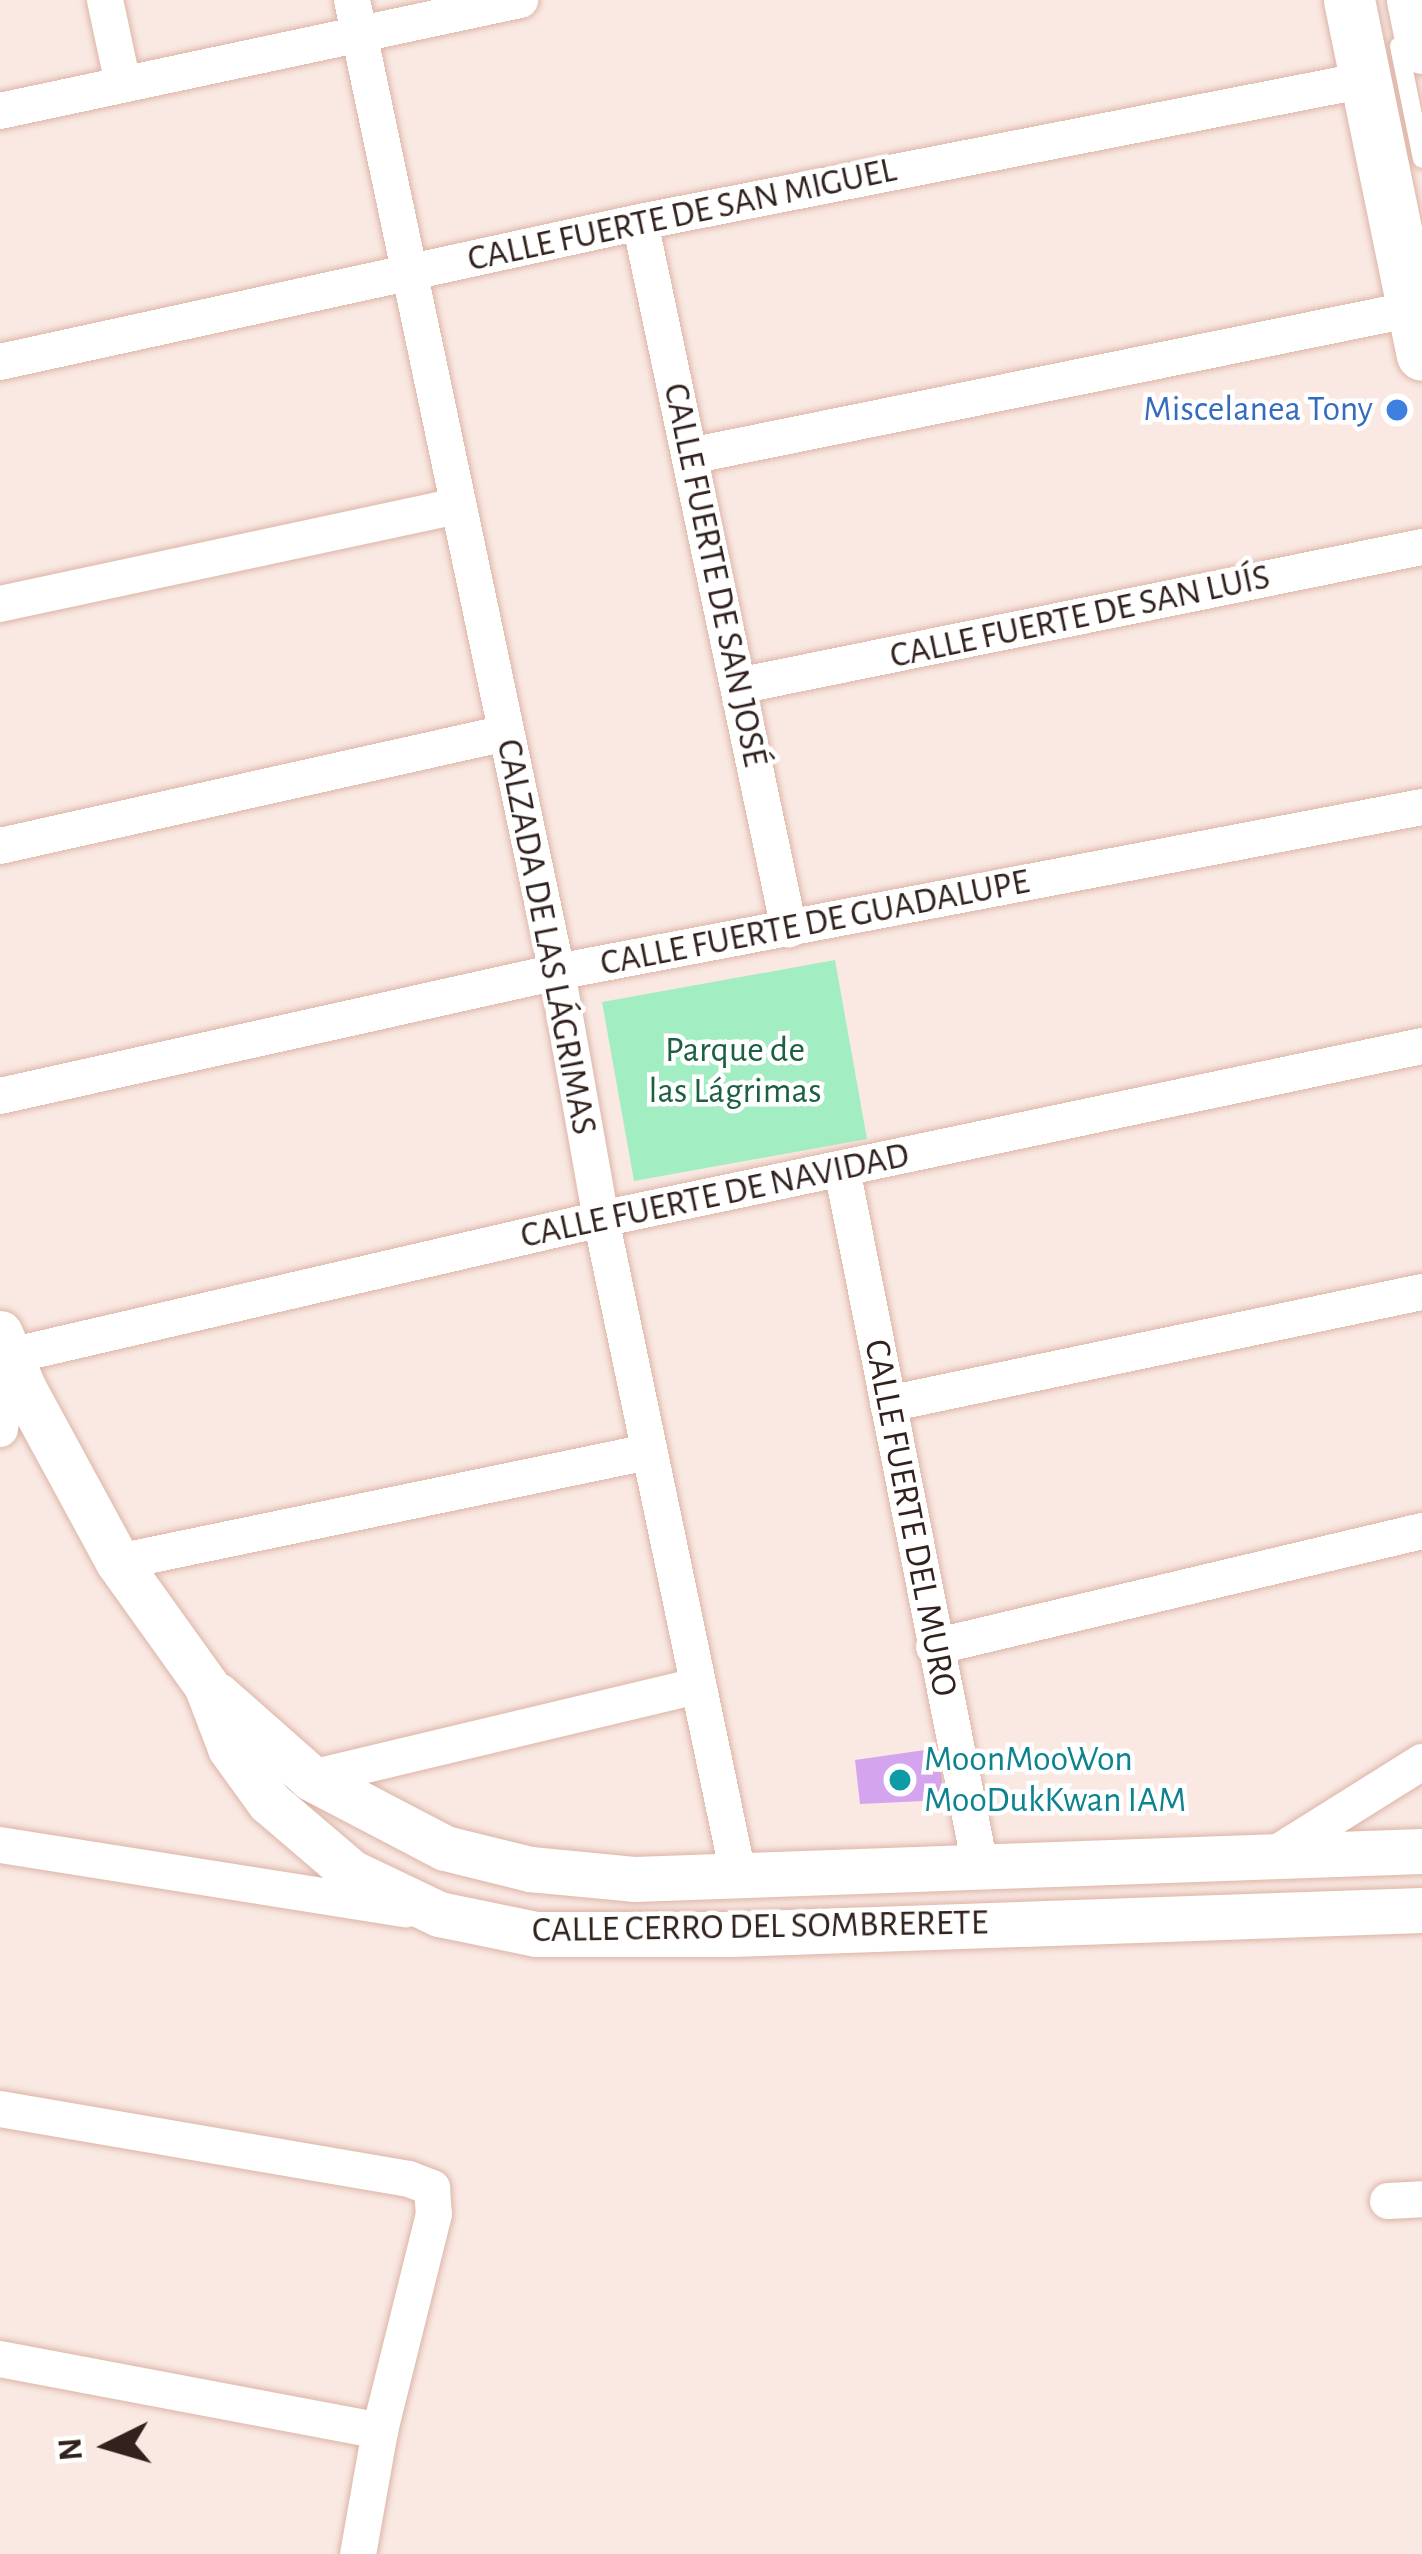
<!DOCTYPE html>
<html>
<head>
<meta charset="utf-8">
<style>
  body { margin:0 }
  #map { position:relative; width:1422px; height:2554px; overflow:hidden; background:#fae9e3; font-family:"Alegreya Sans",sans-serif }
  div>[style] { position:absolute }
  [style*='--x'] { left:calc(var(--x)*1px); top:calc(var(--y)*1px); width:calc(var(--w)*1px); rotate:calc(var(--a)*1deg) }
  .green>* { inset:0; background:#a3edc3 }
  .building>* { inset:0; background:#d4a4ef }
  .roads { filter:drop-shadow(0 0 3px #dcb5a7) drop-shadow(0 0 3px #dcb5a7) }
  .service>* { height:18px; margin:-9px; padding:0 9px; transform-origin:9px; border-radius:9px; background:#fff }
  .minor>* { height:36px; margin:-18px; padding:0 18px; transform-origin:18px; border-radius:18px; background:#fff }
  .tertiary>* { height:45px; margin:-22.5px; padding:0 22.5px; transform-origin:22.5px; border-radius:22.5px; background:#fff }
  .secondary>* { height:51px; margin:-25.5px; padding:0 25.5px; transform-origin:25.5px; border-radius:25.5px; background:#fff }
  .dots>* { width:33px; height:33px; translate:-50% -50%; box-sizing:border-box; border:6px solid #fff; border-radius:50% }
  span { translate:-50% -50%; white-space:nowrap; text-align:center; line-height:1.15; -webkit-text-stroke:9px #fff; paint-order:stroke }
  .street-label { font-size:36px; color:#31221d }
  .shop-label { font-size:36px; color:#366cbe }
  .right { translate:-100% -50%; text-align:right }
  .park-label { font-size:36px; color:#1b6040 }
  .culture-label { font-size:36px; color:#0d838f }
  .left { translate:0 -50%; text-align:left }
  .north { position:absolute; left:48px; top:2386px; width:120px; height:120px; -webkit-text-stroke:9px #fff; paint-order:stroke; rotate:265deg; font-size:33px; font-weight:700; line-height:48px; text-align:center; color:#31221d }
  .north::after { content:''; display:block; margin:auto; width:42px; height:54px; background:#31221d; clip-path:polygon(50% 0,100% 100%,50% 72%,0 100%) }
</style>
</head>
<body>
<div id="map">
  <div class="green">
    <div style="clip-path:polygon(835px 960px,867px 1139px,634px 1181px,602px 1002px)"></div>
  </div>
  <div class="building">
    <div style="clip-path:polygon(939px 1748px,944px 1800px,860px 1804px,855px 1760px)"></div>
  </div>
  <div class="roads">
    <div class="service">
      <div style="--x:1399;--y:46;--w:115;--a:78.5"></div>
    </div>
    <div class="minor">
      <div style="--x:105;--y:0;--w:86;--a:77.9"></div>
      <div style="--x:352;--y:0;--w:993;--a:78.09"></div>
      <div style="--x:557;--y:972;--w:251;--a:79.9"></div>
      <div style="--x:601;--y:1219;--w:669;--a:78.19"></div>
      <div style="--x:0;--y:111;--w:532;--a:-12.05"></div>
      <div style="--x:640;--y:222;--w:723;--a:78.1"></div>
      <div style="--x:0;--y:362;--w:655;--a:-12.34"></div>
      <div style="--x:640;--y:222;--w:739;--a:-11.08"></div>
      <div style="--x:690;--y:456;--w:738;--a:-11.49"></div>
      <div style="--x:0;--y:604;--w:468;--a:-12.1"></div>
      <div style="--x:738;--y:686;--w:698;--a:-11.49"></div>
      <div style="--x:0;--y:846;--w:518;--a:-12.59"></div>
      <div style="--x:0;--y:1096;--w:571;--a:-12.55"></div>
      <div style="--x:557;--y:972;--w:881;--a:-10.8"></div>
      <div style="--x:842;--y:1169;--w:711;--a:78.8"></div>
      <div style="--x:888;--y:1404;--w:546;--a:-11.85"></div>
      <div style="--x:0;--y:1429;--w:74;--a:-82.2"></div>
      <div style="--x:10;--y:1356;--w:607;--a:-13.05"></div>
      <div style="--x:601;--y:1219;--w:839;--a:-11.9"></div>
      <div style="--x:118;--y:1562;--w:541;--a:-11.73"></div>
      <div style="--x:934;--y:1647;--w:502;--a:-13.37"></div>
      <div style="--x:311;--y:1778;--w:398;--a:-13.4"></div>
      <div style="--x:0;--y:1845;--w:411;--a:9"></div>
      <div style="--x:1269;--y:1858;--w:181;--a:-32.1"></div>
      <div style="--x:0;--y:2109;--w:415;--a:9.7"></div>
      <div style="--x:409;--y:2179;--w:25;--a:21"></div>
      <div style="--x:432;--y:2188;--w:26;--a:86"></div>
      <div style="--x:434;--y:2214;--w:224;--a:104"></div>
      <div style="--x:380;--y:2431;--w:125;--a:100.1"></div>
      <div style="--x:1388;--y:2201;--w:34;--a:-3"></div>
      <div style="--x:0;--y:2359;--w:387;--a:10.7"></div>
    </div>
    <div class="tertiary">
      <div style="--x:0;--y:1333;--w:61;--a:66.8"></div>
      <div style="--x:24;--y:1389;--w:197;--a:61.5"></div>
      <div style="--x:118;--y:1562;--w:151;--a:54.4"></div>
      <div style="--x:206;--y:1685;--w:67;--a:69.1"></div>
      <div style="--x:230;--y:1748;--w:67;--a:54.2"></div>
      <div style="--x:269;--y:1802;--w:108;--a:40.5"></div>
      <div style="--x:351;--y:1872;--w:98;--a:25.5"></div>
      <div style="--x:439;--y:1914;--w:99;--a:11.7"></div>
      <div style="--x:536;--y:1934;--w:196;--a:0"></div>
      <div style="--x:732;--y:1934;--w:690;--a:-1.99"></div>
      <div style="--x:217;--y:1695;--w:125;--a:41.4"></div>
      <div style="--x:311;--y:1778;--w:151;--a:27.6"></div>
      <div style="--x:445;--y:1848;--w:88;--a:13.9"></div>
      <div style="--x:530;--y:1869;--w:104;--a:5.5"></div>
      <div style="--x:634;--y:1879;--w:788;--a:-2.04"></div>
    </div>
    <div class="secondary">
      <div style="--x:1349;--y:0;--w:362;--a:78.4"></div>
      <div style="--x:1412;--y:0;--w:49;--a:78.2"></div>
    </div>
  </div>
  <div class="dots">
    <div style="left:1397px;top:410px;background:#3f7fe0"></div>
    <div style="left:900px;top:1780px;background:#0f9aa8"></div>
  </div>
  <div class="street-label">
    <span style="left:682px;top:215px;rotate:-12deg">CALLE FUERTE DE SAN MIGUEL</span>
    <span style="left:715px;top:575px;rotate:78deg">CALLE FUERTE DE SAN JOSÉ</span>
    <span style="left:1080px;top:617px;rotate:-12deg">CALLE FUERTE DE SAN LUÍS</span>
    <span style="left:815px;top:923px;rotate:-11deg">CALLE FUERTE DE GUADALUPE</span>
    <span style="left:546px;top:937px;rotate:79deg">CALZADA DE LAS LÁGRIMAS</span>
    <span style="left:715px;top:1196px;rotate:-12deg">CALLE FUERTE DE NAVIDAD</span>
    <span style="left:910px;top:1518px;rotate:79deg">CALLE FUERTE DEL MURO</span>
    <span style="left:760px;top:1927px;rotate:-1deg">CALLE CERRO DEL SOMBRERETE</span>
  </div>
  <div class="shop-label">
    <span class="right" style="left:1373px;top:410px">Miscelanea Tony</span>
  </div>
  <div class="park-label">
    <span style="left:735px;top:1071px">Parque de<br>las Lágrimas</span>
  </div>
  <div class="culture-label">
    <span class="left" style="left:924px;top:1780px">MoonMooWon<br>MooDukKwan IAM</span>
  </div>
  <div class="north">N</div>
</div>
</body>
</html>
